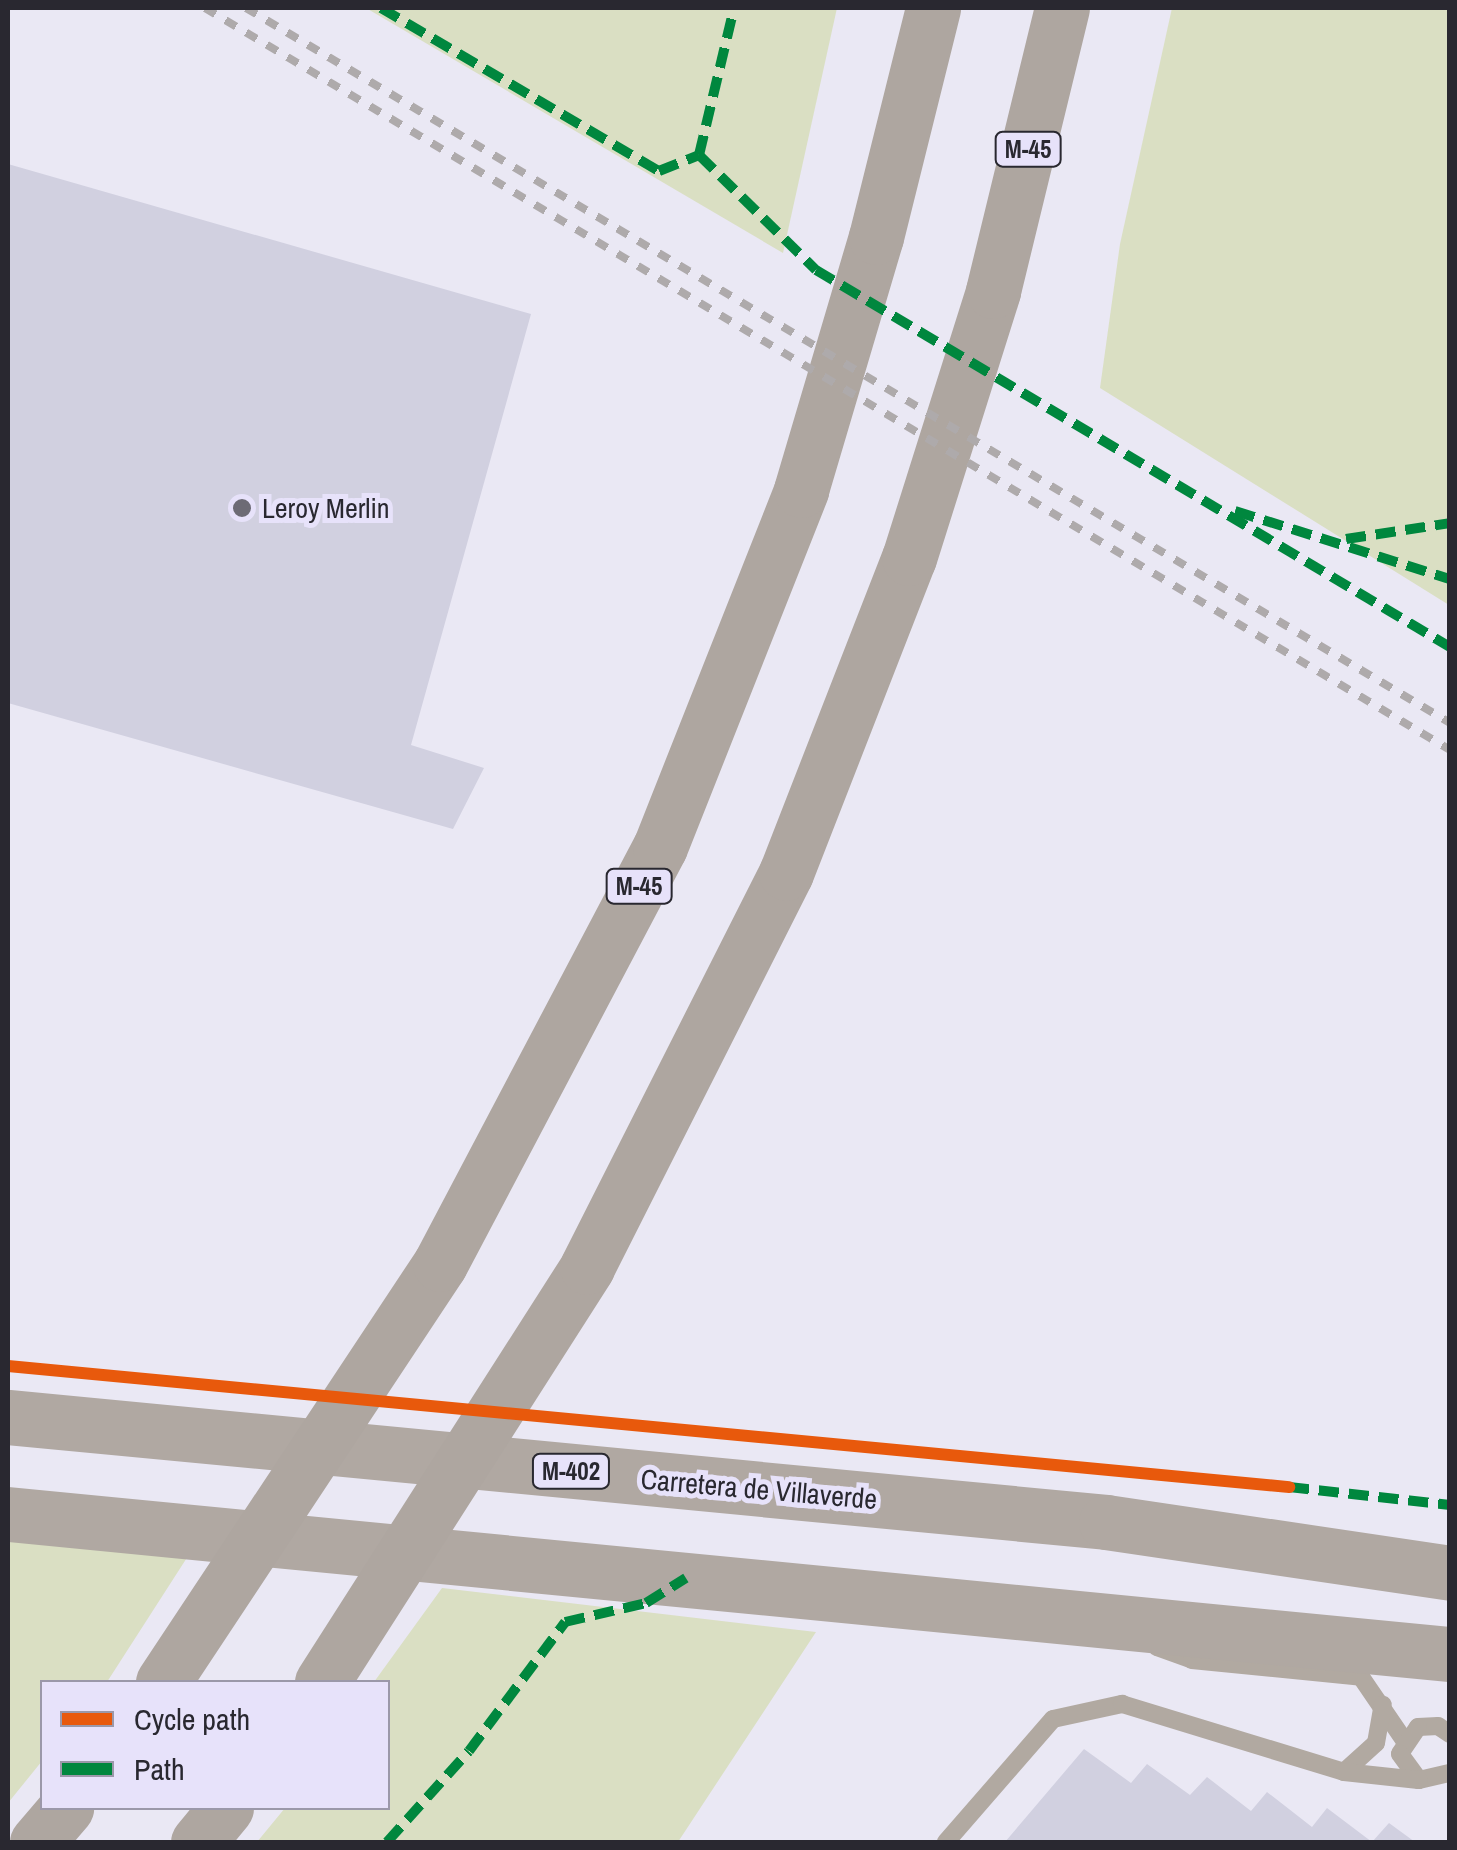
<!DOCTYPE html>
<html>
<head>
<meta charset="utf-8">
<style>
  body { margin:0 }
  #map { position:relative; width:1457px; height:1850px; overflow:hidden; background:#eae8f4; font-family:"Archivo Narrow",sans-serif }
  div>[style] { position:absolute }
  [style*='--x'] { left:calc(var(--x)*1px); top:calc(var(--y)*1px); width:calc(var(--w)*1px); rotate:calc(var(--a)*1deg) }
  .green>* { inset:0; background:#dadfc3 }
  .building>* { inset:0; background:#d1d0e0 }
  .service>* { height:18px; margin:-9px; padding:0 9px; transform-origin:9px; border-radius:9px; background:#b1a9a1 }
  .trunk>* { height:55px; margin:-27.5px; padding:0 27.5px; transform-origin:27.5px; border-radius:27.5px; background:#b0a8a2 }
  .motorway>* { height:55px; margin:-27.5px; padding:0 27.5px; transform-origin:27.5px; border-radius:27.5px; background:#aea6a0 }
  .rail>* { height:8px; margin-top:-4px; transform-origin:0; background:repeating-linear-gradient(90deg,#aeaaab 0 12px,transparent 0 24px) }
  .quiet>* { height:10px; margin-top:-5px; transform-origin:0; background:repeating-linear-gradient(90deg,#00873e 0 20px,transparent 0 30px) }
  .cycleway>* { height:12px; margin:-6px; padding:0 6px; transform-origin:6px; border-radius:6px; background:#e8590c }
  .dots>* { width:28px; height:28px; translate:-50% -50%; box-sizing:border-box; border:5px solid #e7e2fa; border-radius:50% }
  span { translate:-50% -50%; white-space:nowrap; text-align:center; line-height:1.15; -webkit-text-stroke:10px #e7e2fa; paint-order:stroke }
  .shield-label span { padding:2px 8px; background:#e7e2fa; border:2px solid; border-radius:8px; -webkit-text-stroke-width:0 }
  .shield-label { font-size:25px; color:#292830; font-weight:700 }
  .poi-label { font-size:28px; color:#292830 }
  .left { translate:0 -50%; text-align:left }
  .street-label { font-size:28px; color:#292830 }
  .frame { position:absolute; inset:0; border:10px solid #292830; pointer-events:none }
  .legend { position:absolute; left:40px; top:1680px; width:350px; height:130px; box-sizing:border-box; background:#e7e2fa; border:2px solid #9b98a9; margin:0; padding:12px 18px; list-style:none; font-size:30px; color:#292830 }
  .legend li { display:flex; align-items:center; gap:20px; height:50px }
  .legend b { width:50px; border:2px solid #9b98a9 }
</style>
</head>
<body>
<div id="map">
  <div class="green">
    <div style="clip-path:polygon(366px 8px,837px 8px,783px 253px)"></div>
    <div style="clip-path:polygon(1172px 8px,1449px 8px,1449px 605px,1100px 388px,1120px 244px)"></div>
    <div style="clip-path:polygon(8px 1537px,190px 1553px,107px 1682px,42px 1682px,42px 1761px,8px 1803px)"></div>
    <div style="clip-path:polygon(442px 1588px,816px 1632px,678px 1842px,257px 1842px,285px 1808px,388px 1808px,388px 1682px,374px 1682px)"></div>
  </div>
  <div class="building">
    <div style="clip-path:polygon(8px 164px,531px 314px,411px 745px,484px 768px,453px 829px,8px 703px)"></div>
    <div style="clip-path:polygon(1084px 1749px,1131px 1783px,1147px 1764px,1190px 1795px,1207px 1777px,1251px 1811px,1267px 1792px,1312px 1827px,1327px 1808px,1372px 1842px,1005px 1842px)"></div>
    <div style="clip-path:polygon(1389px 1823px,1415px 1842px,1372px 1842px)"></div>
  </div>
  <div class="service">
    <div style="--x:1157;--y:1647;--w:37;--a:20"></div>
    <div style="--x:1192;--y:1660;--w:170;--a:5.7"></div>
    <div style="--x:1361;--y:1677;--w:76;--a:55.7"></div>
    <div style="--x:1450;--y:1734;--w:14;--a:-146"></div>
    <div style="--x:1438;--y:1726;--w:20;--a:177"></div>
    <div style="--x:1418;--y:1727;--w:32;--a:124"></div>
    <div style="--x:1400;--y:1754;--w:32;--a:54"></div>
    <div style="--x:1419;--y:1780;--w:32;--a:-13"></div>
    <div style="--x:1344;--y:1772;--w:43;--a:-42.2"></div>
    <div style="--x:1376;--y:1743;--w:39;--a:-80"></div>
    <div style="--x:946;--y:1842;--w:163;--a:-49"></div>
    <div style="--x:1053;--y:1719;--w:71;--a:-12.3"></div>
    <div style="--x:1122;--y:1704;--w:232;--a:17"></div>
    <div style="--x:1344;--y:1772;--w:75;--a:6.1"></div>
  </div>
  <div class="trunk">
    <div style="--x:8;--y:1417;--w:1103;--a:5.46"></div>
    <div style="--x:1106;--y:1522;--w:348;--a:8.4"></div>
    <div style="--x:8;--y:1514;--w:1449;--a:5.55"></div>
  </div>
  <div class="motorway">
    <div style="--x:163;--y:1682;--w:501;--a:-56.47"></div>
    <div style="--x:440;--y:1264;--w:471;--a:-62.2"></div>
    <div style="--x:660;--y:847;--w:384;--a:-68.4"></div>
    <div style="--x:801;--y:490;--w:264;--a:-73.5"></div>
    <div style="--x:876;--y:237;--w:236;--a:-76"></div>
    <div style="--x:322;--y:1682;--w:492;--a:-57.4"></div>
    <div style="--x:587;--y:1267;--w:441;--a:-63.2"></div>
    <div style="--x:786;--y:873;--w:338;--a:-68.7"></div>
    <div style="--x:909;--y:558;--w:280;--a:-72.5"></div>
    <div style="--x:993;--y:291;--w:291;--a:-76.3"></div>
    <div style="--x:37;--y:1842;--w:45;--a:-49.5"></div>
    <div style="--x:198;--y:1842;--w:44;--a:-50.5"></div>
  </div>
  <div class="rail">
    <div style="--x:205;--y:8;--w:1449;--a:30.79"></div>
    <div style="--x:246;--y:8;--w:1400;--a:30.7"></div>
  </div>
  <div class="quiet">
    <div style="--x:381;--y:8;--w:322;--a:30.4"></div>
    <div style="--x:659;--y:171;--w:43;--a:-21.8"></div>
    <div style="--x:699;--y:155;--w:164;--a:44.5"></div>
    <div style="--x:816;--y:270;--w:738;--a:30.74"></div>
    <div style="--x:699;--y:155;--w:151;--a:-76.6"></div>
    <div style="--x:1235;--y:511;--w:225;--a:17.6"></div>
    <div style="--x:1346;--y:539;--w:105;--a:-8.7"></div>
    <div style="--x:1289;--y:1487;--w:162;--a:6.4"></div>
    <div style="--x:387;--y:1842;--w:122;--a:-48"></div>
    <div style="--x:469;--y:1751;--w:161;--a:-53.3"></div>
    <div style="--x:565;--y:1622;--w:83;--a:-13.2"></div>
    <div style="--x:646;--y:1603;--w:47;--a:-32"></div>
  </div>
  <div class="cycleway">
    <div style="--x:8;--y:1366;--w:1287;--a:5.4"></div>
  </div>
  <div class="dots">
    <div style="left:242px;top:508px;background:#6d6b75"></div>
  </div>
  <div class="shield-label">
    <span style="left:1028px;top:149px">M-45</span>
    <span style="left:639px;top:886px">M-45</span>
    <span style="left:571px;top:1471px">M-402</span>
  </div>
  <div class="poi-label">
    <span class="left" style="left:262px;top:508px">Leroy Merlin</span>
  </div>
  <div class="street-label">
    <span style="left:759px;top:1489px;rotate:5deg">Carretera de Villaverde</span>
  </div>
  <div class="frame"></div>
  <ul class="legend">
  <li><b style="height:12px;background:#e8590c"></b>Cycle path</li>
  <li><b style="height:12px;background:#00873e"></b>Path</li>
  </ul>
</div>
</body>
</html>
